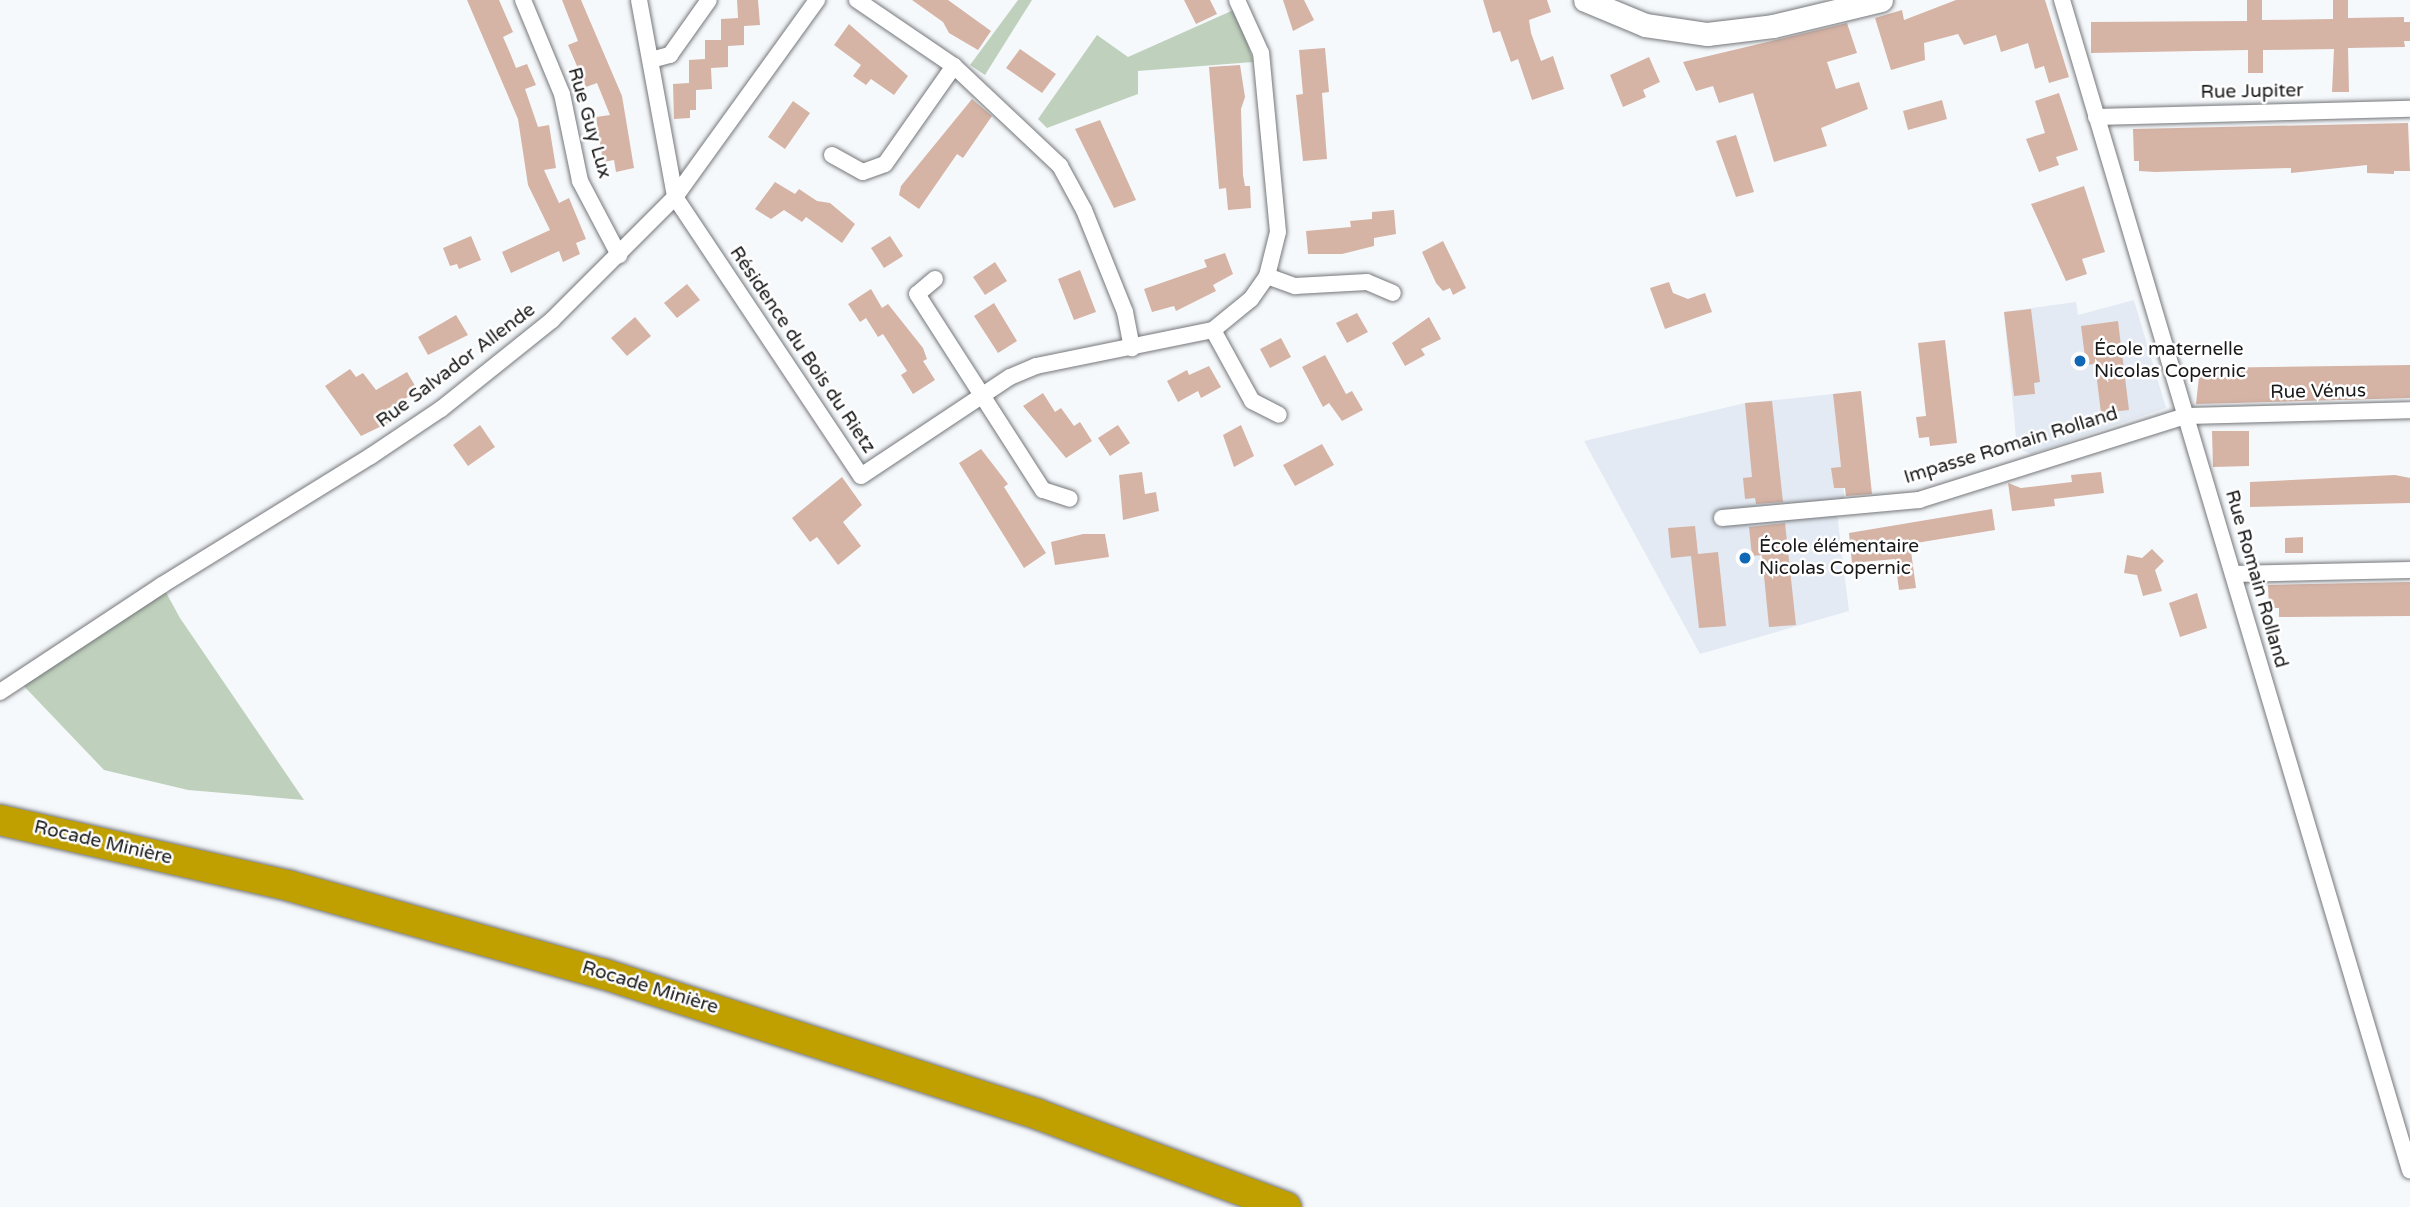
<!DOCTYPE html>
<html>
<head>
<meta charset="utf-8">
<style>
  body { margin:0 }
  #map { position:relative; width:2410px; height:1207px; overflow:hidden; background:#f6f9fc; font-family:"Varela Round",sans-serif }
  div>[style] { position:absolute }
  [style*='--x'] { left:calc(var(--x)*1px); top:calc(var(--y)*1px); width:calc(var(--w)*1px); rotate:calc(var(--a)*1deg) }
  .built>* { inset:0; background:#e3eaf3 }
  .green>* { inset:0; background:#bfd1bc }
  .building>* { inset:0; background:#d5b3a5 }
  .roads { filter:drop-shadow(0 0 2px #75777a) drop-shadow(0 0 2px #75777a) }
  .street>* { height:16px; margin:-8px; padding:0 8px; transform-origin:8px; border-radius:8px; background:#fff }
  .secondary>* { height:23px; margin:-11.5px; padding:0 11.5px; transform-origin:11.5px; border-radius:11.5px; background:#fff }
  .highway>* { height:30px; margin:-15px; padding:0 15px; transform-origin:15px; border-radius:15px; background:#bfa000 }
  .dots>* { width:19px; height:19px; translate:-50% -50%; box-sizing:border-box; border:4px solid #fff; border-radius:50% }
  span { translate:-50% -50%; white-space:nowrap; text-align:center; line-height:1.15; -webkit-text-stroke:5px #fff; paint-order:stroke }
  .street-label { font-size:19px; color:#19191a }
  .poi-label { font-size:19px; color:#19191a }
  .left { translate:0 -50%; text-align:left }
</style>
</head>
<body>
<div id="map">
  <div class="built">
    <div style="clip-path:polygon(2134px 300px,2166px 408px,2031px 454px,2017px 448px,2004px 312px,2076px 302px,2078px 315px)"></div>
    <div style="clip-path:polygon(1833px 394px,1845px 503px,1836px 505px,1849px 611px,1700px 654px,1584px 441px,1745px 403px)"></div>
  </div>
  <div class="green">
    <div style="clip-path:polygon(1018px 0,1032px 0,985px 75px,970px 65px)"></div>
    <div style="clip-path:polygon(1238px 8px,1253px 62px,1138px 71px,1138px 94px,1047px 128px,1038px 119px,1097px 35px,1128px 57px)"></div>
    <div style="clip-path:polygon(162px 585px,180px 618px,304px 800px,188px 790px,104px 770px,19px 681px)"></div>
  </div>
  <div class="building">
    <div style="clip-path:polygon(467px 0,499px 0,513px 32px,503px 37px,510px 53px,516px 68px,527px 64px,536px 85px,525px 89px,538px 127px,549px 125px,556px 168px,544px 170px,559px 203px,569px 198px,586px 239px,576px 243px,580px 254px,563px 262px,559px 251px,511px 273px,502px 252px,550px 230px,528px 185px,518px 119px)"></div>
    <div style="clip-path:polygon(562px 0,581px 0,622px 96px,634px 168px,616px 172px,614px 160px,603px 162px,596px 117px,610px 115px,597px 83px,586px 87px,568px 45px,578px 41px)"></div>
    <div style="clip-path:polygon(737px 0,758px 0,760px 25px,744px 26px,744px 45px,728px 46px,728px 67px,711px 68px,712px 89px,696px 90px,696px 110px,690px 110px,690px 118px,674px 119px,673px 84px,689px 83px,689px 60px,705px 59px,705px 40px,721px 40px,721px 19px,738px 18px)"></div>
    <div style="clip-path:polygon(912px 0,948px 0,991px 31px,978px 50px,949px 33px,943px 22px)"></div>
    <div style="clip-path:polygon(1184px 0,1210px 0,1217px 14px,1196px 24px)"></div>
    <div style="clip-path:polygon(1283px 0,1304px 0,1314px 20px,1293px 31px)"></div>
    <div style="clip-path:polygon(1483px 0,1547px 0,1551px 12px,1529px 20px,1531px 33px,1541px 61px,1553px 56px,1564px 89px,1532px 100px,1518px 59px,1511px 62px,1500px 31px,1493px 33px)"></div>
    <div style="clip-path:polygon(1956px 0,2045px 0,2069px 77px,2049px 83px,2044px 66px,2035px 69px,2028px 43px,2001px 52px,1996px 35px,1964px 45px,1958px 34px,1924px 43px,1925px 60px,1891px 70px,1875px 18px,1902px 10px,1904px 20px)"></div>
    <div style="clip-path:polygon(2247px 0,2262px 0,2262px 20px,2333px 19px,2333px 0,2348px 0,2348px 18px,2404px 17px,2404px 22px,2410px 22px,2410px 41px,2404px 41px,2405px 47px,2348px 48px,2349px 92px,2332px 92px,2334px 49px,2263px 50px,2263px 73px,2248px 73px,2248px 50px,2091px 53px,2091px 22px,2247px 21px)"></div>
    <div style="clip-path:polygon(1847px 23px,1857px 53px,1827px 62px,1836px 89px,1859px 82px,1868px 109px,1821px 128px,1827px 146px,1774px 162px,1753px 93px,1719px 103px,1713px 86px,1696px 91px,1683px 62px)"></div>
    <div style="clip-path:polygon(849px 24px,908px 76px,894px 95px,871px 79px,866px 85px,853px 76px,861px 65px,834px 45px)"></div>
    <div style="clip-path:polygon(1325px 48px,1329px 92px,1322px 93px,1327px 159px,1303px 161px,1296px 95px,1303px 94px,1299px 50px)"></div>
    <div style="clip-path:polygon(1020px 49px,1056px 74px,1042px 93px,1006px 68px)"></div>
    <div style="clip-path:polygon(1649px 57px,1660px 82px,1643px 90px,1646px 97px,1623px 107px,1610px 75px)"></div>
    <div style="clip-path:polygon(1240px 65px,1245px 97px,1241px 109px,1243px 175px,1245px 186px,1250px 186px,1251px 208px,1228px 210px,1226px 188px,1219px 189px,1209px 67px)"></div>
    <div style="clip-path:polygon(2059px 93px,2078px 150px,2056px 157px,2059px 165px,2039px 172px,2026px 139px,2045px 133px,2035px 101px)"></div>
    <div style="clip-path:polygon(972px 99px,992px 116px,963px 158px,957px 154px,919px 209px,899px 195px,901px 186px)"></div>
    <div style="clip-path:polygon(1942px 100px,1947px 119px,1908px 130px,1903px 111px)"></div>
    <div style="clip-path:polygon(793px 101px,810px 113px,785px 149px,768px 137px)"></div>
    <div style="clip-path:polygon(1100px 120px,1136px 200px,1114px 208px,1075px 129px)"></div>
    <div style="clip-path:polygon(2408px 123px,2410px 171px,2394px 171px,2394px 174px,2367px 173px,2367px 165px,2291px 173px,2291px 168px,2155px 172px,2139px 171px,2139px 161px,2134px 161px,2133px 129px)"></div>
    <div style="clip-path:polygon(1736px 135px,1754px 192px,1736px 197px,1716px 141px)"></div>
    <div style="clip-path:polygon(775px 182px,795px 194px,799px 189px,817px 201px,830px 203px,855px 224px,842px 243px,806px 217px,802px 222px,784px 210px,771px 219px,755px 209px)"></div>
    <div style="clip-path:polygon(2084px 186px,2105px 252px,2082px 259px,2087px 274px,2066px 281px,2031px 204px)"></div>
    <div style="clip-path:polygon(1394px 210px,1396px 234px,1374px 238px,1374px 246px,1342px 254px,1308px 254px,1306px 231px,1351px 227px,1350px 221px,1372px 219px,1372px 212px)"></div>
    <div style="clip-path:polygon(471px 236px,481px 260px,459px 269px,457px 264px,450px 266px,443px 248px)"></div>
    <div style="clip-path:polygon(890px 236px,903px 256px,884px 268px,871px 248px)"></div>
    <div style="clip-path:polygon(1443px 241px,1466px 288px,1453px 295px,1450px 288px,1443px 291px,1436px 283px,1422px 252px)"></div>
    <div style="clip-path:polygon(1225px 253px,1233px 274px,1213px 285px,1216px 291px,1176px 311px,1174px 306px,1152px 312px,1144px 289px,1207px 267px,1204px 260px)"></div>
    <div style="clip-path:polygon(995px 262px,1007px 281px,985px 295px,973px 277px)"></div>
    <div style="clip-path:polygon(1080px 270px,1096px 312px,1074px 320px,1058px 279px)"></div>
    <div style="clip-path:polygon(1669px 282px,1673px 293px,1688px 299px,1705px 293px,1712px 312px,1665px 329px,1650px 288px)"></div>
    <div style="clip-path:polygon(687px 284px,700px 300px,677px 318px,664px 303px)"></div>
    <div style="clip-path:polygon(871px 289px,882px 308px,888px 304px,923px 348px,927px 359px,923px 361px,935px 380px,913px 394px,901px 375px,907px 371px,883px 334px,878px 337px,866px 318px,860px 322px,848px 304px)"></div>
    <div style="clip-path:polygon(994px 303px,1017px 341px,998px 353px,974px 316px)"></div>
    <div style="clip-path:polygon(2031px 309px,2040px 382px,2034px 383px,2035px 394px,2014px 396px,2004px 312px)"></div>
    <div style="clip-path:polygon(1357px 313px,1368px 332px,1347px 343px,1336px 323px)"></div>
    <div style="clip-path:polygon(456px 315px,468px 335px,428px 355px,418px 337px)"></div>
    <div style="clip-path:polygon(635px 317px,651px 336px,627px 356px,611px 338px)"></div>
    <div style="clip-path:polygon(1429px 317px,1441px 339px,1421px 349px,1425px 355px,1405px 366px,1392px 343px)"></div>
    <div style="clip-path:polygon(2118px 321px,2129px 410px,2101px 413px,2095px 364px,2086px 365px,2081px 326px)"></div>
    <div style="clip-path:polygon(1281px 338px,1291px 357px,1270px 368px,1260px 349px)"></div>
    <div style="clip-path:polygon(1945px 340px,1957px 443px,1930px 446px,1929px 437px,1919px 438px,1916px 417px,1926px 416px,1918px 343px)"></div>
    <div style="clip-path:polygon(1325px 355px,1346px 394px,1352px 391px,1363px 410px,1342px 421px,1329px 403px,1323px 407px,1302px 367px)"></div>
    <div style="clip-path:polygon(2410px 365px,2410px 398px,2196px 404px,2200px 368px)"></div>
    <div style="clip-path:polygon(1209px 366px,1221px 387px,1201px 398px,1198px 391px,1178px 402px,1167px 381px,1187px 370px,1189px 375px)"></div>
    <div style="clip-path:polygon(350px 369px,356px 377px,363px 373px,376px 390px,407px 372px,418px 391px,389px 408px,390px 422px,361px 436px,325px 386px)"></div>
    <div style="clip-path:polygon(1861px 391px,1872px 494px,1846px 496px,1845px 488px,1834px 488px,1831px 468px,1841px 467px,1833px 394px)"></div>
    <div style="clip-path:polygon(1043px 393px,1055px 412px,1061px 408px,1074px 426px,1080px 422px,1092px 441px,1066px 458px,1023px 406px)"></div>
    <div style="clip-path:polygon(1772px 401px,1783px 502px,1756px 504px,1755px 498px,1745px 499px,1743px 478px,1752px 477px,1745px 403px)"></div>
    <div style="clip-path:polygon(480px 425px,495px 447px,468px 466px,453px 445px)"></div>
    <div style="clip-path:polygon(1118px 425px,1130px 443px,1110px 456px,1098px 438px)"></div>
    <div style="clip-path:polygon(1241px 425px,1254px 456px,1234px 467px,1223px 435px)"></div>
    <div style="clip-path:polygon(2212px 431px,2249px 431px,2249px 466px,2213px 467px)"></div>
    <div style="clip-path:polygon(1322px 444px,1334px 465px,1295px 486px,1283px 465px)"></div>
    <div style="clip-path:polygon(981px 449px,1008px 484px,1004px 487px,1046px 553px,1024px 568px,959px 463px)"></div>
    <div style="clip-path:polygon(1142px 472px,1145px 494px,1156px 492px,1159px 511px,1123px 520px,1119px 475px)"></div>
    <div style="clip-path:polygon(2101px 472px,2104px 493px,2054px 499px,2055px 506px,2012px 511px,2008px 483px,2021px 488px,2072px 482px,2071px 475px)"></div>
    <div style="clip-path:polygon(2395px 475px,2410px 478px,2410px 503px,2250px 507px,2250px 482px)"></div>
    <div style="clip-path:polygon(842px 477px,862px 505px,843px 522px,861px 546px,838px 565px,817px 537px,810px 542px,792px 518px)"></div>
    <div style="clip-path:polygon(1992px 509px,1995px 530px,1910px 544px,1916px 588px,1899px 590px,1895px 559px,1852px 563px,1849px 533px)"></div>
    <div style="clip-path:polygon(1785px 523px,1796px 625px,1769px 627px,1762px 555px,1752px 556px,1749px 527px)"></div>
    <div style="clip-path:polygon(1695px 526px,1698px 554px,1718px 552px,1726px 626px,1699px 628px,1691px 556px,1671px 558px,1668px 528px)"></div>
    <div style="clip-path:polygon(1083px 534px,1105px 534px,1109px 557px,1055px 565px,1051px 542px)"></div>
    <div style="clip-path:polygon(2303px 537px,2303px 553px,2285px 553px,2285px 538px)"></div>
    <div style="clip-path:polygon(2152px 549px,2164px 561px,2155px 570px,2162px 591px,2143px 596px,2137px 575px,2124px 573px,2127px 555px,2142px 558px)"></div>
    <div style="clip-path:polygon(2410px 582px,2410px 616px,2279px 617px,2279px 608px,2269px 608px,2268px 585px)"></div>
    <div style="clip-path:polygon(2197px 593px,2207px 628px,2180px 637px,2169px 603px)"></div>
  </div>
  <div class="roads">
    <div class="street">
      <div style="--x:523;--y:0;--w:102;--a:67.5"></div>
      <div style="--x:562;--y:94;--w:89;--a:78.3"></div>
      <div style="--x:580;--y:181;--w:84;--a:62.2"></div>
      <div style="--x:639;--y:0;--w:200;--a:79.6"></div>
      <div style="--x:675;--y:197;--w:335;--a:56.3"></div>
      <div style="--x:861;--y:476;--w:179;--a:-33.6"></div>
      <div style="--x:1010;--y:377;--w:28;--a:-23"></div>
      <div style="--x:1036;--y:366;--w:181;--a:-11.5"></div>
      <div style="--x:1213;--y:330;--w:49;--a:-39.2"></div>
      <div style="--x:1251;--y:299;--w:28;--a:-55"></div>
      <div style="--x:1267;--y:276;--w:45;--a:-76"></div>
      <div style="--x:1278;--y:232;--w:180;--a:-95.4"></div>
      <div style="--x:1261;--y:53;--w:58;--a:-114.4"></div>
      <div style="--x:857;--y:0;--w:117;--a:34.2"></div>
      <div style="--x:954;--y:66;--w:146;--a:43.3"></div>
      <div style="--x:1060;--y:166;--w:50;--a:61.4"></div>
      <div style="--x:1084;--y:210;--w:110;--a:68.1"></div>
      <div style="--x:1125;--y:312;--w:37;--a:79"></div>
      <div style="--x:2062;--y:0;--w:1221;--a:73.44"></div>
      <div style="--x:651;--y:60;--w:20;--a:-15"></div>
      <div style="--x:670;--y:55;--w:67;--a:-54.7"></div>
      <div style="--x:2096;--y:117;--w:314;--a:-1.5"></div>
      <div style="--x:832;--y:155;--w:35;--a:29"></div>
      <div style="--x:863;--y:172;--w:23;--a:-20"></div>
      <div style="--x:885;--y:164;--w:120;--a:-54.9"></div>
      <div style="--x:1267;--y:276;--w:30;--a:20"></div>
      <div style="--x:1295;--y:286;--w:72;--a:-3.2"></div>
      <div style="--x:1367;--y:282;--w:28;--a:23"></div>
      <div style="--x:935;--y:279;--w:23;--a:140"></div>
      <div style="--x:917;--y:294;--w:233;--a:57.3"></div>
      <div style="--x:1043;--y:490;--w:28;--a:18"></div>
      <div style="--x:1213;--y:330;--w:81;--a:61.2"></div>
      <div style="--x:1252;--y:401;--w:30;--a:27"></div>
      <div style="--x:1722;--y:518;--w:198;--a:-5.2"></div>
      <div style="--x:1919;--y:500;--w:280;--a:-17.5"></div>
      <div style="--x:2186;--y:416;--w:224;--a:-1.5"></div>
      <div style="--x:2233;--y:574;--w:177;--a:-1.3"></div>
      <div style="--x:0;--y:692;--w:194;--a:-33.4"></div>
      <div style="--x:162;--y:585;--w:246;--a:-31.7"></div>
      <div style="--x:371;--y:456;--w:84;--a:-33.9"></div>
      <div style="--x:441;--y:409;--w:142;--a:-38.7"></div>
      <div style="--x:552;--y:320;--w:174;--a:-45"></div>
      <div style="--x:675;--y:197;--w:243;--a:-54.2"></div>
    </div>
    <div class="secondary">
      <div style="--x:1585;--y:0;--w:65;--a:22.6"></div>
      <div style="--x:1645;--y:25;--w:63;--a:8.3"></div>
      <div style="--x:1707;--y:34;--w:66;--a:-6.9"></div>
      <div style="--x:1773;--y:26;--w:111;--a:-13.5"></div>
    </div>
    <div class="highway">
      <div style="--x:0;--y:820;--w:297;--a:12.8"></div>
      <div style="--x:290;--y:886;--w:326;--a:15.7"></div>
      <div style="--x:604;--y:974;--w:455;--a:17.9"></div>
      <div style="--x:1037;--y:1114;--w:266;--a:20.5"></div>
    </div>
  </div>
  <div class="dots">
    <div style="left:2080px;top:361px;background:#0f68b5"></div>
    <div style="left:1745px;top:558px;background:#0f68b5"></div>
  </div>
  <div class="street-label">
    <span style="left:2252px;top:92px;rotate:-1deg">Rue Jupiter</span>
    <span style="left:589px;top:123px;rotate:74deg">Rue Guy Lux</span>
    <span style="left:802px;top:350px;rotate:56deg">Résidence du Bois du Rietz</span>
    <span style="left:456px;top:366px;rotate:-37deg">Rue Salvador Allende</span>
    <span style="left:2318px;top:392px;rotate:-1deg">Rue Vénus</span>
    <span style="left:2011px;top:446px;rotate:-17deg">Impasse Romain Rolland</span>
    <span style="left:2256px;top:579px;rotate:74deg">Rue Romain Rolland</span>
    <span style="left:103px;top:843px;rotate:13deg">Rocade Minière</span>
    <span style="left:650px;top:988px;rotate:17deg">Rocade Minière</span>
  </div>
  <div class="poi-label">
    <span class="left" style="left:2094px;top:361px">École maternelle<br>Nicolas Copernic</span>
    <span class="left" style="left:1759px;top:558px">École élémentaire<br>Nicolas Copernic</span>
  </div>
</div>
</body>
</html>
